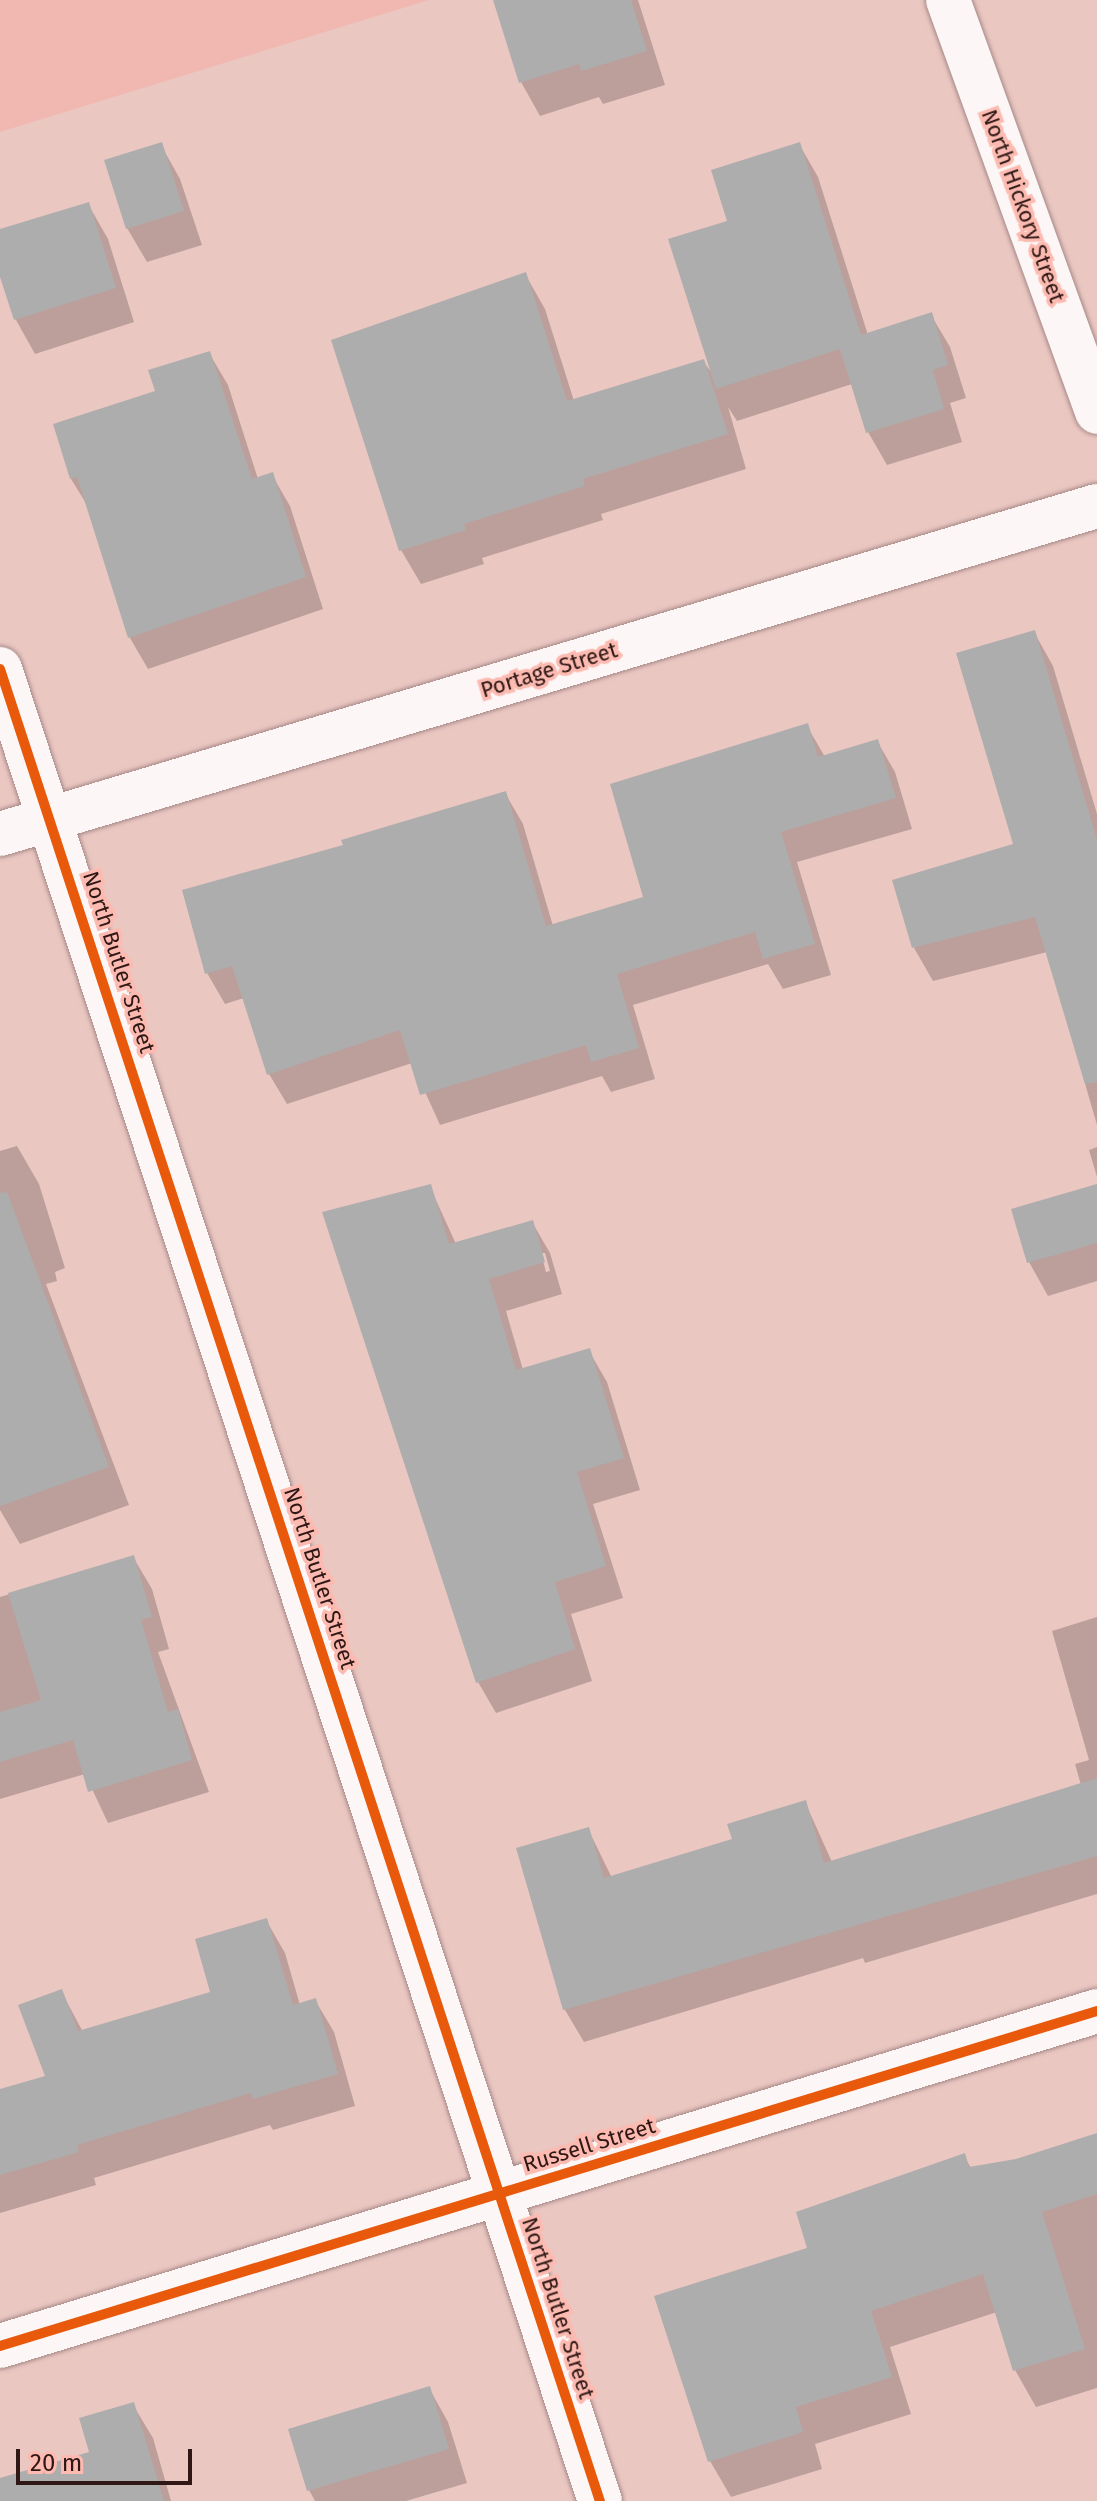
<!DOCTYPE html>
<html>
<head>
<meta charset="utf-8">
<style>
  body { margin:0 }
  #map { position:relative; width:1097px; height:2501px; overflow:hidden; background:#ebc7c2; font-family:"Fira Sans",sans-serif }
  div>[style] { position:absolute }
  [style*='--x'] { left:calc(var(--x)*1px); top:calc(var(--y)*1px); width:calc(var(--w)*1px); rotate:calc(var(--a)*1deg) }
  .built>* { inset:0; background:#f1b8b1 }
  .shadow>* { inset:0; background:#0003 }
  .building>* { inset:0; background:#adadad }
  .roads { filter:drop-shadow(0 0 2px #a58986) drop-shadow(0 0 2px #a58986) }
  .minor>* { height:44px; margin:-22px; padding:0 22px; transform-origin:22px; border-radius:22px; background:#fcf7f6 }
  .cycleway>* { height:10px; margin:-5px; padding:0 5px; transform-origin:5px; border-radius:5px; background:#e8590c }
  span { translate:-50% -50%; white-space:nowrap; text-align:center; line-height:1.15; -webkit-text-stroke:7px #fcbab1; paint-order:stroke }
  .street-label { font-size:22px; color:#2e1714 }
  .scale { position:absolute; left:16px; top:2449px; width:176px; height:36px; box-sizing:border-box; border:4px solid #2e1714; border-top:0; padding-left:10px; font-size:24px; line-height:28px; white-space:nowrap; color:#2e1714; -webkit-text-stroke:6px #fcbab1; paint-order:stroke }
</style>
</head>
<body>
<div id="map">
  <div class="built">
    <div style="clip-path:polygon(0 0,429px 0,0 132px)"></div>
  </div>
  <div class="shadow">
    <div style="clip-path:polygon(495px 0,638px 0,665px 85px,603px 104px,599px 97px,540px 116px,521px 82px)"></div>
    <div style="clip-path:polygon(799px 144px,818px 177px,868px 335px,931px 315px,950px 347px,966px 398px,950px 403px,962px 442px,887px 465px,868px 432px,852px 384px,737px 421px,728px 407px,746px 469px,601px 514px,603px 520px,482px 558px,484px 564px,421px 584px,401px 550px,525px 274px,545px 309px,574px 401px,703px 361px,714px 376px,730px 222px)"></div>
    <div style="clip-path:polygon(161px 145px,180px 179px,202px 245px,147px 262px,127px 228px)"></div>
    <div style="clip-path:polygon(88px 204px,108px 239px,134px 322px,35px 354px,16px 320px,0 270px,0 232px)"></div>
    <div style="clip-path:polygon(209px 353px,228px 385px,258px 479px,272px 475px,290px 506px,323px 609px,148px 669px,130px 638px,89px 508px,71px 479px,157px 392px)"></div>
    <div style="clip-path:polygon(1034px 632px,1053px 666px,1097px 814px,1097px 1125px,1047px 952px,933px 981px,914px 948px,1016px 845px)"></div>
    <div style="clip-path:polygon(807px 726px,825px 757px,877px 741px,895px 772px,912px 829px,797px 862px,831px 975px,783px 989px,768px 964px,633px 1005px,655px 1079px,611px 1092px,602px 1076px,440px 1125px,412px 1063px,287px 1104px,269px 1074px,244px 998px,225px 1004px,207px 973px,345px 847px,505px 793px,523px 824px,553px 926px,645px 898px)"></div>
    <div style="clip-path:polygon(17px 1146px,39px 1184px,65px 1268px,55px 1272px,57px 1281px,46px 1284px,129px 1505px,20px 1544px,0 1510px,0 1151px)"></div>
    <div style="clip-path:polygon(1097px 1147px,1097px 1177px,1089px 1150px)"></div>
    <div style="clip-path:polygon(1097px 1186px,1097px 1281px,1048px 1296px,1029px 1262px)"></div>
    <div style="clip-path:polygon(evenodd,430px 1187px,456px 1244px,532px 1222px,550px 1253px,562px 1294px,506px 1311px,523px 1370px,589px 1351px,607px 1382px,640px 1490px,593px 1504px,623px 1598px,571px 1614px,592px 1681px,496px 1713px,478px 1682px,430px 1187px,541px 1253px,545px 1253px,550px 1271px,546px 1272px,541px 1253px)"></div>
    <div style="clip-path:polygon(133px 1557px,152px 1589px,169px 1649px,158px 1652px,209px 1792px,108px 1823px,85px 1774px,0 1799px,0 1597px)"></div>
    <div style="clip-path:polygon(1097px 1617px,1097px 1894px,865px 1963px,863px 1958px,584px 2042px,565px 2010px,519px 1849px,588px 1829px,612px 1878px,734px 1840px,805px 1802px,832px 1862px,1081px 1785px,1075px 1764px,1089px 1760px,1052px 1631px)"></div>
    <div style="clip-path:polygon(266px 1920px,285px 1953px,300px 2005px,315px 2000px,334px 2032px,355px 2106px,273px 2130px,270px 2125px,94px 2178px,96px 2185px,0 2213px,0 2092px,47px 2077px,61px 1991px,83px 2032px,213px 1994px)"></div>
    <div style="clip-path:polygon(1097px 2135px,1097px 2388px,1036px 2407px,1015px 2370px,997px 2312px,890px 2347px,911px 2414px,815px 2444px,822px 2469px,731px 2497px,710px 2461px,810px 2250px,964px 2156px,971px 2168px,1016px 2161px)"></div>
    <div style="clip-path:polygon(429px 2388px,448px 2422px,467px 2483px,406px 2501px,315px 2501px,309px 2490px)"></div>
    <div style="clip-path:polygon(133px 2405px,153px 2438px,171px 2501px,0 2501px,0 2480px,91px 2453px)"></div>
  </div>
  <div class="building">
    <div style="clip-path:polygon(493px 0,631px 0,647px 51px,581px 71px,579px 64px,519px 83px)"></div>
    <div style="clip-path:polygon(162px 142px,184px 211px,126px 229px,104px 160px)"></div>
    <div style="clip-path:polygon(800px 142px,861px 335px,932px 312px,948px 365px,933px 370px,944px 409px,866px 433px,840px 349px,716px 389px,668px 239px,727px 221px,711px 170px)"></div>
    <div style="clip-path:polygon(89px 202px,116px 288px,14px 320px,0 277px,0 229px)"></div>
    <div style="clip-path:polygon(526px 272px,567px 401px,704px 359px,728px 434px,583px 479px,585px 486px,464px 524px,466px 530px,399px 551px,331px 340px)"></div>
    <div style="clip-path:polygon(210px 351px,252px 479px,273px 472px,306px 577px,128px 638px,77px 477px,70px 479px,53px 424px,155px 391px,148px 370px)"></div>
    <div style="clip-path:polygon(1035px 630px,1097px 840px,1097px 1082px,1085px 1084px,1035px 917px,912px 948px,892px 880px,1013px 844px,956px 653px)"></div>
    <div style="clip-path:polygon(808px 723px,818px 757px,878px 739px,896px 798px,781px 832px,815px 944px,763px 959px,755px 932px,617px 974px,639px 1048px,591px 1062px,586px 1045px,420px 1095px,400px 1030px,267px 1075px,232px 966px,205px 974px,182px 890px,343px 845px,341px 840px,506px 791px,546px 926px,643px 897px,610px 784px)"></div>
    <div style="clip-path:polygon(431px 1184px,449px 1244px,533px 1220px,545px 1262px,489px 1279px,516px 1370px,590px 1348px,624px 1458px,577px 1472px,606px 1566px,555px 1582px,575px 1649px,476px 1683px,322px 1212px)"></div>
    <div style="clip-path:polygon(1097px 1184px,1097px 1243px,1027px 1263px,1011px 1209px)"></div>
    <div style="clip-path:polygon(7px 1192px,109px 1467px,0 1506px,0 1193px)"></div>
    <div style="clip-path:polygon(134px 1555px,152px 1617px,141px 1620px,168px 1712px,178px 1709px,192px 1760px,88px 1792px,73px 1740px,0 1762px,0 1712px,41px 1700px,8px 1593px)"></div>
    <div style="clip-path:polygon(1097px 1778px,1097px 1856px,563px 2010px,516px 1848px,589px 1827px,604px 1878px,732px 1839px,727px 1824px,806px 1800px,824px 1863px)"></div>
    <div style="clip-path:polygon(267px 1918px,293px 2005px,316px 1998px,338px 2074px,253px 2099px,251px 2093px,77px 2145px,79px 2152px,0 2175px,0 2089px,45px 2076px,18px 2005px,62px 1989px,78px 2031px,210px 1992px,195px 1939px)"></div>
    <div style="clip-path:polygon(1097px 2133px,1097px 2194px,1042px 2212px,1085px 2349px,1013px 2371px,983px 2274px,871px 2311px,892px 2377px,796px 2407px,803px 2432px,708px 2462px,654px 2296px,807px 2248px,796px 2212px,965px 2153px,969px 2167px,1016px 2159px)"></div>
    <div style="clip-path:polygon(430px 2386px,449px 2449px,307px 2491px,288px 2429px)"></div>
    <div style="clip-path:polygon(134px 2402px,164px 2501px,0 2501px,0 2478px,89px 2452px,79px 2418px)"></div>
  </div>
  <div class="roads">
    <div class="minor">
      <div style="--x:948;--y:0;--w:438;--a:70.1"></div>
      <div style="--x:0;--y:669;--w:1928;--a:71.87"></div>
      <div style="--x:0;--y:834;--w:1145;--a:-16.65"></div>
      <div style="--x:0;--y:2346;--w:1147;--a:-16.98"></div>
    </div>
  </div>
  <div class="cycleway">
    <div style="--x:0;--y:669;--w:1928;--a:71.87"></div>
    <div style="--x:0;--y:2346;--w:1147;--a:-16.98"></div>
  </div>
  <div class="street-label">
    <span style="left:1023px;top:206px;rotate:70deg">North Hickory Street</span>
    <span style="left:549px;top:670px;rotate:-17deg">Portage Street</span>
    <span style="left:119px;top:962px;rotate:72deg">North Butler Street</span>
    <span style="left:320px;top:1578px;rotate:72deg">North Butler Street</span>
    <span style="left:589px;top:2145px;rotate:-17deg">Russell Street</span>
    <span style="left:558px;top:2308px;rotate:72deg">North Butler Street</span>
  </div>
  <div class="scale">20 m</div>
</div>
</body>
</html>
